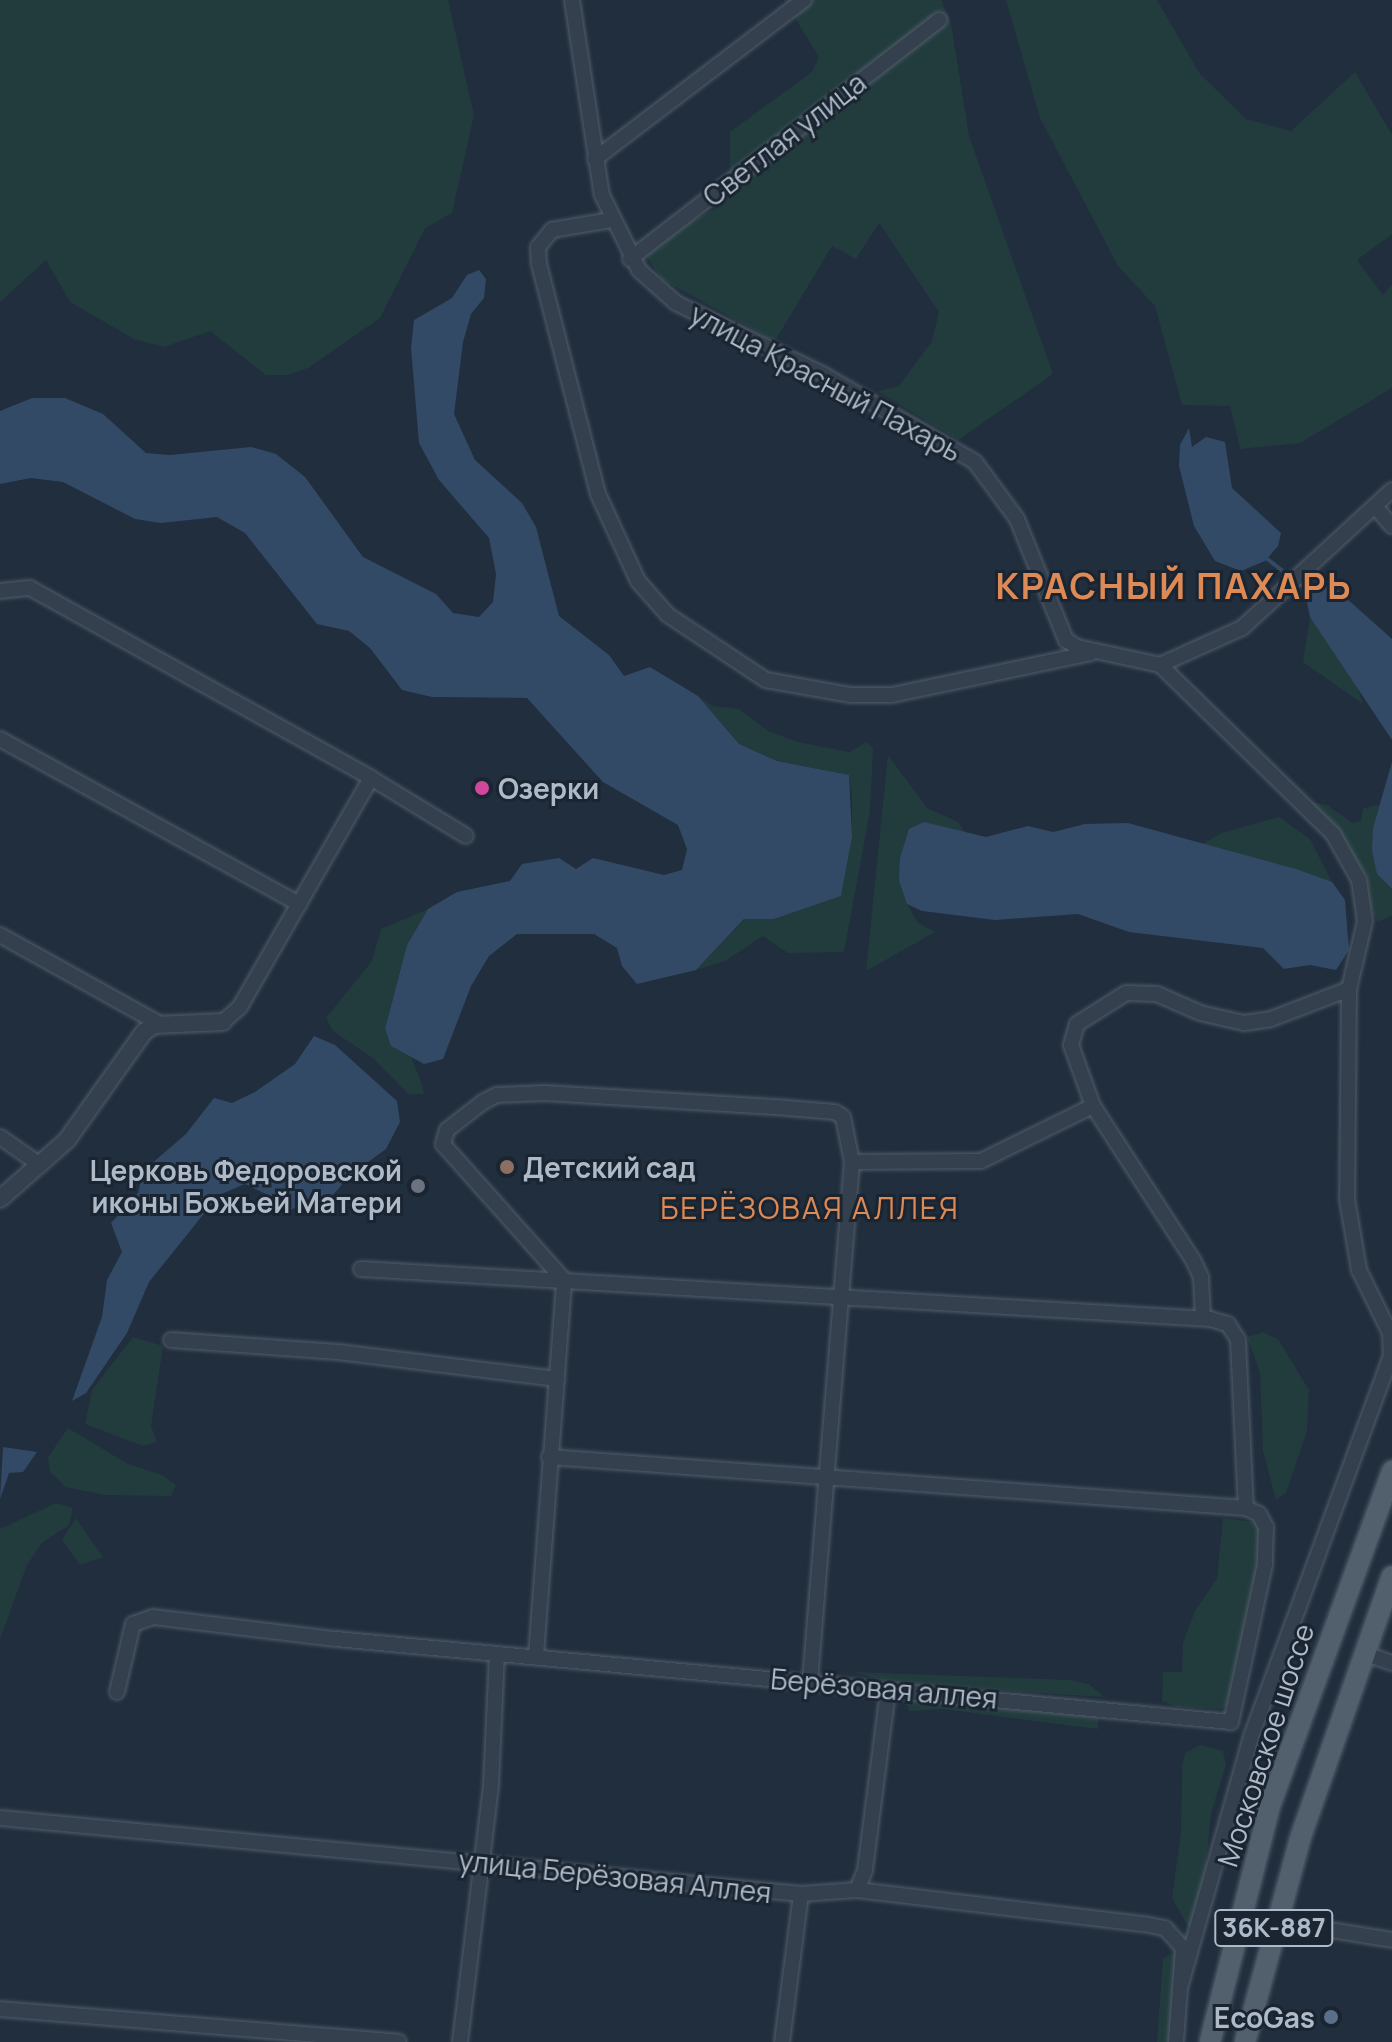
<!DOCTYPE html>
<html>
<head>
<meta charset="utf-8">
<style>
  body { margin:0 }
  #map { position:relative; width:1392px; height:2042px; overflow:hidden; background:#202e3d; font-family:Manrope,sans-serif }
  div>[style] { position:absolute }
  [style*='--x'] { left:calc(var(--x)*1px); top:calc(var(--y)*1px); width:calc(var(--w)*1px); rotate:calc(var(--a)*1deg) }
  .green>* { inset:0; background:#223c3e }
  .water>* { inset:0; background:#324a66 }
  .stream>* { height:4px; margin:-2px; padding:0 2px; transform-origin:2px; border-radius:2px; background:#324a66 }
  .roads { filter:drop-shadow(0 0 2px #525d6a) drop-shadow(0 0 2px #525d6a) }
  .minor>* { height:14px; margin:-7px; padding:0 7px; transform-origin:7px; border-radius:7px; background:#34404d }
  .tertiary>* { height:16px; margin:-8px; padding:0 8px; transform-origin:8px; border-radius:8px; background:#34404d }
  .primary>* { height:20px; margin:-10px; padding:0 10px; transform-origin:10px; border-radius:10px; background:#525f6d }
  .dots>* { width:22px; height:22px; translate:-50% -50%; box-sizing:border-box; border:4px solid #1a2531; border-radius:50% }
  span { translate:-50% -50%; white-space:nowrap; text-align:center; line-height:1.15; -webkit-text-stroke:6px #1a2531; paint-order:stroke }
  .shield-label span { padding:2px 6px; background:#1a2531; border:2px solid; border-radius:6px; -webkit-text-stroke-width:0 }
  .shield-label { font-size:26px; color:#afbac9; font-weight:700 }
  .street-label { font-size:28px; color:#afbac9 }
  .poi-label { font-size:28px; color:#afbac9; font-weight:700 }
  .left { translate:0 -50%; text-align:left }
  .right { translate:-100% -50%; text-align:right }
  .neighbourhood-label { font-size:30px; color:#dd8a56; letter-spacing:2px }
  .district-label { font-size:36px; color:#dd8a56; font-weight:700; letter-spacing:2px }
</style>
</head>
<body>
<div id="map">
  <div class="green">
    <div style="clip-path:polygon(0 0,448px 0,474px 115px,452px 213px,425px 228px,380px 318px,308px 368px,288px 375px,266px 375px,210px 331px,164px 347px,134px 339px,70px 302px,46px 260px,0 302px)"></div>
    <div style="clip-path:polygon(784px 0,941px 0,951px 23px,969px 136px,1053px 374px,958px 440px,878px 391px,899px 386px,932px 341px,939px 312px,879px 223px,856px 259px,832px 246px,775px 341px,663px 280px,640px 248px,723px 205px,730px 188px,730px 132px,812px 72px,819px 57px)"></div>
    <div style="clip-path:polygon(1006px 0,1157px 0,1200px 74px,1246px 119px,1291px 131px,1355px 72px,1392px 135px,1392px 234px,1357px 260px,1383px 295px,1392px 285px,1392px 388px,1300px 443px,1240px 449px,1230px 406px,1182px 405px,1155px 306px,1118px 266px,1040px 118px)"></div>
    <div style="clip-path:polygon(1310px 617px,1353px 676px,1363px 704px,1303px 662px)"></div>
    <div style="clip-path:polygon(698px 696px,713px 706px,739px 709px,768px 731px,798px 742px,849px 752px,867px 742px,873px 748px,870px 811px,844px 952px,788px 953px,763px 936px,725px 961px,696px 970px,745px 919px,774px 919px,841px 896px,852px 837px,852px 794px,849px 775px,777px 761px,739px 744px)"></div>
    <div style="clip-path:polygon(888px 755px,927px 808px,958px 822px,967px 835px,924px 822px,907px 904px,918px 923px,935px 932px,866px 971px)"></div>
    <div style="clip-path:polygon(1310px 802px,1327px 805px,1353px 823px,1361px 821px,1363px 808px,1379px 805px,1373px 828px,1377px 874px,1392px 889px,1392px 915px,1378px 922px,1370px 906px,1367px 877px)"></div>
    <div style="clip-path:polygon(1279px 817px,1310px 839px,1332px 882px,1203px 844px,1221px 833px)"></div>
    <div style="clip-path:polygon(428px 909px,407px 945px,385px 1029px,391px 1046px,411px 1057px,422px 1084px,424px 1094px,408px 1094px,374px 1059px,333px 1031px,326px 1018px,372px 961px,381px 929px)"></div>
    <div style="clip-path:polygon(1263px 1332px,1278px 1339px,1309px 1390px,1307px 1431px,1286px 1493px,1276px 1500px,1263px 1451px,1260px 1373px,1247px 1337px)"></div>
    <div style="clip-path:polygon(133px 1337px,163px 1346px,151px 1426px,157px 1442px,143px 1446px,85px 1424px,92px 1390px)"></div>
    <div style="clip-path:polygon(68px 1428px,128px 1464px,162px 1475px,176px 1485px,171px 1496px,105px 1495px,66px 1487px,50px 1472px,48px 1457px)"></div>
    <div style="clip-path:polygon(56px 1503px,73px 1508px,69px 1525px,42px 1543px,27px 1565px,0 1639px,0 1529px)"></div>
    <div style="clip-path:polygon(76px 1518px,103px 1557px,80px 1565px,62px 1540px)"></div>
    <div style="clip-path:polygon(1223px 1518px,1259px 1523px,1260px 1565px,1231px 1703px,1221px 1709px,1177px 1707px,1162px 1701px,1163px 1672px,1182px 1672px,1183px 1643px,1195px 1611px,1217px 1578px)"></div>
    <div style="clip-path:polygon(853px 1672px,1070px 1680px,1089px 1684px,1104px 1697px,892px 1683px)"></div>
    <div style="clip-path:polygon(917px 1699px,1098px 1715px,1098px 1729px,943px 1709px,909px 1711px,906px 1702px)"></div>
    <div style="clip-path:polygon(1200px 1745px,1223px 1751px,1226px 1765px,1211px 1813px,1200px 1922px,1189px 1928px,1172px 1898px,1181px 1832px,1182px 1766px,1185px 1753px)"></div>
    <div style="clip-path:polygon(1180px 1950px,1174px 2042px,1157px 2042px,1163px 1958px)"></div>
  </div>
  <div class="water">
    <div style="clip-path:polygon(479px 270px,486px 279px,484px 298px,471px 314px,463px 342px,454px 414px,475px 460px,522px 503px,536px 527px,559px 616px,609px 655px,624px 676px,650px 667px,698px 696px,739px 744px,777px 761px,849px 775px,852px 837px,841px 896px,774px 919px,744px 919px,696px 970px,637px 984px,622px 966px,617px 948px,594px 934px,517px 934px,489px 956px,471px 986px,443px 1059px,424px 1064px,391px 1046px,385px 1029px,407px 945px,428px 909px,457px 892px,510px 881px,522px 864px,559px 858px,576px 869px,593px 858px,664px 875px,682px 870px,687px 849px,678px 825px,603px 782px,527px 698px,432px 697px,402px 690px,370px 648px,349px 631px,317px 624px,245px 533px,217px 517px,161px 523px,135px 519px,63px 482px,31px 478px,0 484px,0 411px,32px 398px,65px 398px,103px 414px,146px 453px,170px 455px,251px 447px,276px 454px,305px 477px,363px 557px,436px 594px,453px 613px,479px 617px,493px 602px,496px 574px,489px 538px,439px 480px,419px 443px,411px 348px,414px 320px,452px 298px,467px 275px)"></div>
    <div style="clip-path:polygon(1189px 428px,1192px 447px,1206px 437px,1225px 442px,1232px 488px,1281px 533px,1278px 546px,1265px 561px,1241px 571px,1215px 561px,1194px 526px,1179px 466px,1180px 445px)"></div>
    <div style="clip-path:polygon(1321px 585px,1336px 589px,1392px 639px,1392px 740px,1310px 617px,1306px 597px)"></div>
    <div style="clip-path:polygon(1392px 762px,1392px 889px,1377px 874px,1372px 850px,1373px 828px)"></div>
    <div style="clip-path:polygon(924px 822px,986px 837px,1028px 826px,1053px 832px,1085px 824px,1128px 823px,1296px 869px,1332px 882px,1345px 900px,1349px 950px,1336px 970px,1310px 965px,1284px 969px,1263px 948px,1129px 932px,1078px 914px,995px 920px,922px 911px,907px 904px,899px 880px,900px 858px,909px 829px)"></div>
    <div style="clip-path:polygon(314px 1036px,335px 1045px,397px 1101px,400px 1122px,386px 1149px,350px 1175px,329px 1200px,300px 1205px,282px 1215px,274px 1198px,245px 1184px,219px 1195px,149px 1282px,127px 1333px,86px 1393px,72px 1401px,102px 1317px,107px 1280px,122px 1252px,111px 1223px,138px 1193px,143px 1171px,186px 1134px,214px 1098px,232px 1103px,255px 1092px,295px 1064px)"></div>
    <div style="clip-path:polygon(3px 1447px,37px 1452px,23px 1472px,9px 1473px,0 1499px)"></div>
  </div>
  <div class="stream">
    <div style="--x:1266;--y:558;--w:57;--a:37.9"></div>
  </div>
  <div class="roads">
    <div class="minor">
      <div style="--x:572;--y:0;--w:197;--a:81.3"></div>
      <div style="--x:602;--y:195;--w:84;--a:63.7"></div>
      <div style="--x:639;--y:270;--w:50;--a:41.7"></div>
      <div style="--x:676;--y:303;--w:165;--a:25.9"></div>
      <div style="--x:824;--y:375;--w:174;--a:29.9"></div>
      <div style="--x:975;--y:462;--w:71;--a:53.6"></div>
      <div style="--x:1017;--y:519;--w:131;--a:68"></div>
      <div style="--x:1066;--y:640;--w:13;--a:32"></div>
      <div style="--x:1077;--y:647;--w:85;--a:12.2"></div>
      <div style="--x:1160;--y:665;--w:242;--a:44.3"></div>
      <div style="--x:1333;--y:834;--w:53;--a:60.5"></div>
      <div style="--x:1359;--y:880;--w:41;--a:81.7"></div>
      <div style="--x:1365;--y:921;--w:70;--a:103.2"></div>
      <div style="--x:1349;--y:989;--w:210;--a:90.5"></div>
      <div style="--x:1347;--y:1199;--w:72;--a:80.4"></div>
      <div style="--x:1359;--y:1270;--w:70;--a:63.8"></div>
      <div style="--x:1390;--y:1333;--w:23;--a:88"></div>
      <div style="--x:1391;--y:1356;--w:406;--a:110.2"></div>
      <div style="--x:1251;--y:1737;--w:257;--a:105.8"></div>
      <div style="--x:595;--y:159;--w:263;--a:-37.3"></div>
      <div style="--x:611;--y:220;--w:60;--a:170.4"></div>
      <div style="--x:552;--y:230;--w:22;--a:129"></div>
      <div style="--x:538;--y:247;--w:17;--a:87"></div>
      <div style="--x:539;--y:264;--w:237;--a:75.6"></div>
      <div style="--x:598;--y:494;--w:96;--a:65.3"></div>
      <div style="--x:638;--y:581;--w:45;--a:48.6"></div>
      <div style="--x:668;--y:615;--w:118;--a:33.6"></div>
      <div style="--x:766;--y:680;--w:85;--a:10.1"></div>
      <div style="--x:850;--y:695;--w:42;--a:0"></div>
      <div style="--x:892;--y:695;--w:203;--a:-11.9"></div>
      <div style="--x:630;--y:259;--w:391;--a:-37.7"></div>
      <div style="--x:1375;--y:506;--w:26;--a:50"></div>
      <div style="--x:0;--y:591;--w:30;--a:-6"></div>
      <div style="--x:30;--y:588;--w:390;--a:29.1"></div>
      <div style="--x:371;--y:778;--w:264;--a:119.8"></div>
      <div style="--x:240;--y:1007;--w:23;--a:139"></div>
      <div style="--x:1160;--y:665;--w:90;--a:-24.3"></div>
      <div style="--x:1242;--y:628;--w:204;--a:-42.6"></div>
      <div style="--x:0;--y:739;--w:342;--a:28.9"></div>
      <div style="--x:371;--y:778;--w:111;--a:31.4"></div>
      <div style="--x:0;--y:935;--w:185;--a:29.1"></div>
      <div style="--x:0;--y:1137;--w:49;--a:35"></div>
      <div style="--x:852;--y:1162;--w:129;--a:-0.4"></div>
      <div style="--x:981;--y:1161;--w:125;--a:-26.2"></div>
      <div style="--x:361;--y:1269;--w:850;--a:3.37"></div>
      <div style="--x:1210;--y:1319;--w:19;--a:16"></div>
      <div style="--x:1228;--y:1324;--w:19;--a:58"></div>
      <div style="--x:1238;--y:1340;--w:168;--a:87.3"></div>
      <div style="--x:564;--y:1280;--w:182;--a:-131.7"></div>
      <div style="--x:443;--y:1144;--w:15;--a:-74"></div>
      <div style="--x:447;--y:1130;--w:46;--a:-37.9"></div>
      <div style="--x:483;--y:1102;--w:16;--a:-27"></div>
      <div style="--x:497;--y:1095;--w:48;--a:-2.4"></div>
      <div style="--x:545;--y:1093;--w:242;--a:3.5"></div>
      <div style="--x:787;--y:1108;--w:48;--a:4.8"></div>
      <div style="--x:835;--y:1112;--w:9;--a:32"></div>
      <div style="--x:843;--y:1117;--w:46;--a:78.7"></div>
      <div style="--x:852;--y:1162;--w:522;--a:94.62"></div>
      <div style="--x:1203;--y:1318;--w:41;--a:-92.8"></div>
      <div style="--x:1201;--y:1277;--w:19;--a:-115"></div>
      <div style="--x:1193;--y:1260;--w:184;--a:-123"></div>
      <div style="--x:1093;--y:1106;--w:65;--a:-109.8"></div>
      <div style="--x:1071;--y:1045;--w:22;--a:-74"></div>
      <div style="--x:1077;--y:1024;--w:58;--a:-32.3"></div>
      <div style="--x:1126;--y:993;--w:31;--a:2"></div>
      <div style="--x:1157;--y:994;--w:47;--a:23.8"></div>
      <div style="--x:1200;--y:1013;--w:45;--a:12.8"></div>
      <div style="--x:1244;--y:1023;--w:27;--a:-8"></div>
      <div style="--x:1271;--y:1019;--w:84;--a:-21"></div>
      <div style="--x:171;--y:1340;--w:167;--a:4.1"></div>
      <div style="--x:338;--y:1352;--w:221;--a:7"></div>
      <div style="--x:549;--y:1457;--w:699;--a:4.18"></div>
      <div style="--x:1246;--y:1508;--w:14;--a:25"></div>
      <div style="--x:1259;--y:1514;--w:15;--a:62"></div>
      <div style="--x:1266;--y:1527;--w:37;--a:92"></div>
      <div style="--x:1265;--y:1564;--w:162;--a:102.1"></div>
      <div style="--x:1363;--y:1653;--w:31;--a:19"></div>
      <div style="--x:536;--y:1656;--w:377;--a:-85.7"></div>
      <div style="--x:117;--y:1692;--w:70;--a:-76.8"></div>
      <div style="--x:133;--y:1624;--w:21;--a:-19"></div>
      <div style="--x:153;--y:1617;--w:184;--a:6.9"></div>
      <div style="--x:336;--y:1639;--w:899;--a:5.3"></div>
      <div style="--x:0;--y:1818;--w:805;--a:5.42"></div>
      <div style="--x:801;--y:1894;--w:56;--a:-4.1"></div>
      <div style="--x:857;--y:1890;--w:289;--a:6.8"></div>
      <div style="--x:1144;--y:1924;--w:21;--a:11"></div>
      <div style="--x:1165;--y:1928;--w:27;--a:48"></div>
      <div style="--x:1183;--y:1948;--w:94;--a:94.3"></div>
      <div style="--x:857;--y:1890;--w:22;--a:-68"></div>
      <div style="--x:865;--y:1870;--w:181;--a:-82.7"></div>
      <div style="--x:1275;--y:1921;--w:119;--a:9.2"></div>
      <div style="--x:0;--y:2009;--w:400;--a:4.7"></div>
      <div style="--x:460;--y:2042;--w:259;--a:-83.1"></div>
      <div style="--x:491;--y:1785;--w:131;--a:-87.4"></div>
      <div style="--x:782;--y:2042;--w:149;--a:-82.7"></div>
    </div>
    <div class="tertiary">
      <div style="--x:0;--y:1199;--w:89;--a:-41.4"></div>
      <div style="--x:67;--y:1140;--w:133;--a:-54.5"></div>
      <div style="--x:144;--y:1032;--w:12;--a:-35"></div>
      <div style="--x:154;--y:1025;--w:69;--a:-2.5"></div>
    </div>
    <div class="primary">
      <div style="--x:1210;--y:2042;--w:241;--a:-75.8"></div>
      <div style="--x:1269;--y:1808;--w:359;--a:-69.9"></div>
      <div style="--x:1245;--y:2042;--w:213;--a:-74.8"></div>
      <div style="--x:1301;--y:1836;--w:275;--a:-70.7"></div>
    </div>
  </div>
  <div class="dots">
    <div style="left:482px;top:788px;background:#d1479c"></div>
    <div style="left:507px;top:1167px;background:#8d6e63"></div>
    <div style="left:418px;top:1186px;background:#6b7280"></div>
    <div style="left:1331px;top:2017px;background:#5c6f8a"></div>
  </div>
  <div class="shield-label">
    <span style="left:1274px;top:1928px">36К-887</span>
  </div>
  <div class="street-label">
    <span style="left:784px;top:139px;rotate:-38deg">Светлая улица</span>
    <span style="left:826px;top:382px;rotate:28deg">улица Красный Пахарь</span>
    <span style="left:884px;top:1688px;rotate:5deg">Берёзовая аллея</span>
    <span style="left:1265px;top:1745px;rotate:-72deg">Московское шоссе</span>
    <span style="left:615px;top:1876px;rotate:6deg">улица Берёзовая Аллея</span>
  </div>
  <div class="poi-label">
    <span class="left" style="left:498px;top:788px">Озерки</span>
    <span class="left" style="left:523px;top:1167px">Детский сад</span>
    <span class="right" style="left:402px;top:1186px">Церковь Федоровской<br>иконы Божьей Матери</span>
    <span class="right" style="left:1315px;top:2017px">EcoGas</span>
  </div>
  <div class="neighbourhood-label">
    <span style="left:810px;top:1208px">БЕРЁЗОВАЯ АЛЛЕЯ</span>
  </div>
  <div class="district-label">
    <span style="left:1174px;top:586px">КРАСНЫЙ ПАХАРЬ</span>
  </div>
</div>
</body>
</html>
